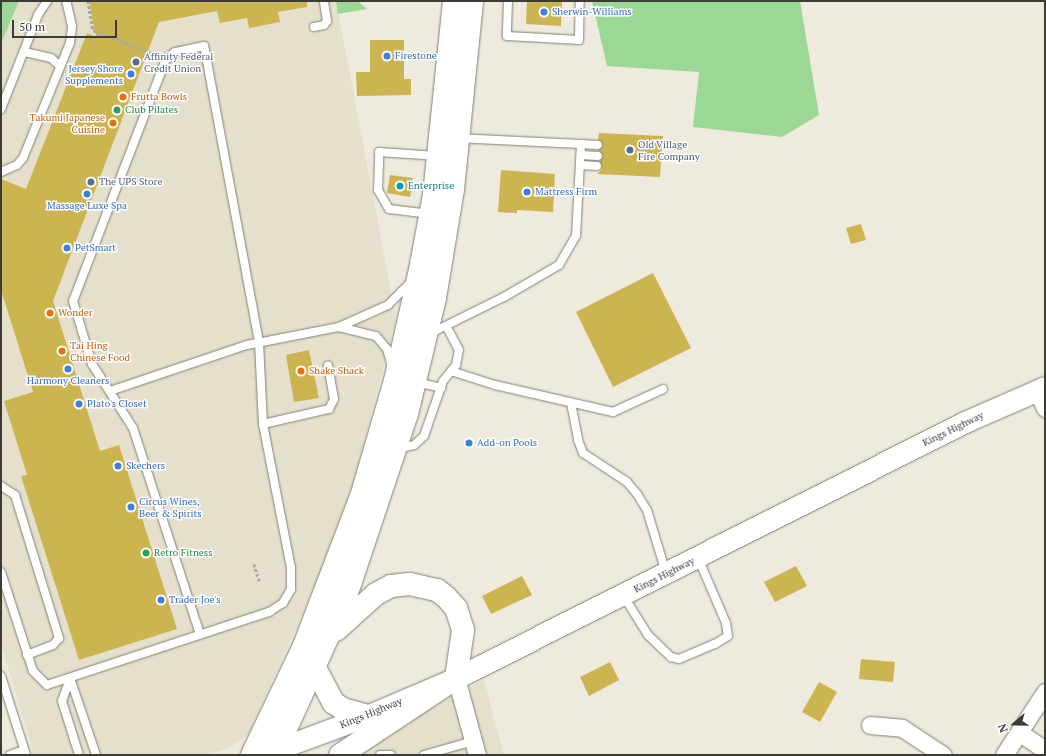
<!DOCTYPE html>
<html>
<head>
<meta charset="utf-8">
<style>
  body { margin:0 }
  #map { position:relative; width:1046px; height:756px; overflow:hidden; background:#eeebde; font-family:"PT Serif",serif }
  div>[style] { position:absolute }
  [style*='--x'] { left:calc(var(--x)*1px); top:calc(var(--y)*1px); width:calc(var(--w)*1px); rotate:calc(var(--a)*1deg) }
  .built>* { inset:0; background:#e5e0cc }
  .green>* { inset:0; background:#9bd795 }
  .building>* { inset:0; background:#ccb550 }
  .path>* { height:2.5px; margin-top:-1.25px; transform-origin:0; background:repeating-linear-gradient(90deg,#acaaa0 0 3px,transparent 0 5px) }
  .roads { filter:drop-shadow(0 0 1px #828075) drop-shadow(0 0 1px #828075) }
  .service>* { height:8px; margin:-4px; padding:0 4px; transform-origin:4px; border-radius:4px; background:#fff }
  .minor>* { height:17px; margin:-8.5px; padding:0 8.5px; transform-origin:8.5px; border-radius:8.5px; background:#fff }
  .tertiary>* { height:21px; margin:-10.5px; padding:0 10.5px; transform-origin:10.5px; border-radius:10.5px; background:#fff }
  .trunk>* { height:22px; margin:-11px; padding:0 11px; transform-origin:11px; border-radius:11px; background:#fff }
  .dots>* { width:11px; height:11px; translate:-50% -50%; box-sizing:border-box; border:2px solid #fff; border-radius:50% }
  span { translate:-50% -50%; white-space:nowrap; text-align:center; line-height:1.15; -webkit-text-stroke:3px #fff; paint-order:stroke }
  .shop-label { font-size:10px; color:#366cbe }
  .left { translate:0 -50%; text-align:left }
  .right { translate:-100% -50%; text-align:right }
  .service-label { font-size:10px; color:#4e5e75 }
  .food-label { font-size:10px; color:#c56008 }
  .leisure-label { font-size:10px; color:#27864d }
  .culture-label { font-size:10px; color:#0d838f }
  .street-label { font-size:10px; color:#3c3b36 }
  .frame { position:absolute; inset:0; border:2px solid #3c3b36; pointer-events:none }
  .north { position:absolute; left:994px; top:704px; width:40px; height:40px; -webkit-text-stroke:3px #fff; paint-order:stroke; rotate:250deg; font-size:11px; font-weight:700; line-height:16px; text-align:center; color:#3c3b36 }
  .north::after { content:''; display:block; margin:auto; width:14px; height:18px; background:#3c3b36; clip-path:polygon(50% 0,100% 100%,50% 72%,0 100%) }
  .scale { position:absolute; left:12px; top:20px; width:105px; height:18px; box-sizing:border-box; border:2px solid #3c3b36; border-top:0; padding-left:5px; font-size:12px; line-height:14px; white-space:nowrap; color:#3c3b36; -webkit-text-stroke:3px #fff; paint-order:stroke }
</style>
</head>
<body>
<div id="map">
  <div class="built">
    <div style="clip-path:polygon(19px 1px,336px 1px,396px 318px,354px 481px,324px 565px,248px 735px,227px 749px,203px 755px,34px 755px,1px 644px,1px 44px)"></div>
    <div style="clip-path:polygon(484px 680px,504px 755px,350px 755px,416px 716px)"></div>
  </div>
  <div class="green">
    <div style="clip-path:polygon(1px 1px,19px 1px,1px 44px)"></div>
    <div style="clip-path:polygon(336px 1px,358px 1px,367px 9px,338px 14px)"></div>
    <div style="clip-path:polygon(592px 1px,800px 1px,819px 115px,782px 137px,693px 127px,699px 72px,607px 66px)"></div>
  </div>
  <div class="building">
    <div style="clip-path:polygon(89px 1px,307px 1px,307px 7px,278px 12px,280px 22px,249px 28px,247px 18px,220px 23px,217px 11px,159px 22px,53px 301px,100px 451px,119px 445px,177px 629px,79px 660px,21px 476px,27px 475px,4px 401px,33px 392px,1px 290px,1px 179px,26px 189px,87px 33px,96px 37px)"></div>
    <div style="clip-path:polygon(527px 1px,562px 1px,561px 26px,526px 24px)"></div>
    <div style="clip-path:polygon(370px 40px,404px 40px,404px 79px,411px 79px,411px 95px,357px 96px,356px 72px,370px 72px)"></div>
    <div style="clip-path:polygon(599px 133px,663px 136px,660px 177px,597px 174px,602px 169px,599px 161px,603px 156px,598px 150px,603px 145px,598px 140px)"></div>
    <div style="clip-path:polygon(501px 170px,555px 174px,553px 212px,517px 210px,517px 213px,498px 212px)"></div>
    <div style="clip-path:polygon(390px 175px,413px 178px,410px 197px,387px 193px)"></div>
    <div style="clip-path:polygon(861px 224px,866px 240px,851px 244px,846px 228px)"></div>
    <div style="clip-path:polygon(653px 273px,691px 348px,613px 387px,576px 312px)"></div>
    <div style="clip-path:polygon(309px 350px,319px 398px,294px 402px,286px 355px)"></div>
    <div style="clip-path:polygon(796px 566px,807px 586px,775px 602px,764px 582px)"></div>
    <div style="clip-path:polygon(522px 576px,532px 595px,491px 614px,482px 596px)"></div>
    <div style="clip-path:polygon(861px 659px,895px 662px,893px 682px,859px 679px)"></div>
    <div style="clip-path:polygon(610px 662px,619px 680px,589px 696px,580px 677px)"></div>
    <div style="clip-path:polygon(819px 682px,837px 692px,820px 722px,802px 712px)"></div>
  </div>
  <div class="path">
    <div style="--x:88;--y:1;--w:29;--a:80"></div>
    <div style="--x:93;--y:30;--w:68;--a:21.6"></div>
    <div style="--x:254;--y:564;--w:19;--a:72"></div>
  </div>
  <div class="roads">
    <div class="service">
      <div style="--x:508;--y:1;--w:35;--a:92"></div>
      <div style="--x:507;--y:36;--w:72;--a:3.2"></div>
      <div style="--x:579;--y:40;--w:39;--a:-89"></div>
      <div style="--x:314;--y:27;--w:10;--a:-11"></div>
      <div style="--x:324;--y:25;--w:5;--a:-53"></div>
      <div style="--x:327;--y:21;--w:20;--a:-99"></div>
      <div style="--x:25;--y:52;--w:27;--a:13"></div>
      <div style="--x:51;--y:58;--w:12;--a:42"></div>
      <div style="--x:1;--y:109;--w:101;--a:-68.5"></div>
      <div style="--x:38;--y:15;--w:17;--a:-57"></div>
      <div style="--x:581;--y:144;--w:17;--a:3"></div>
      <div style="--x:581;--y:155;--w:17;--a:3"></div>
      <div style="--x:580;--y:165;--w:17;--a:3"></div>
      <div style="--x:1;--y:172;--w:17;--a:-24"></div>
      <div style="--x:17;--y:165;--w:9;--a:-49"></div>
      <div style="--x:23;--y:158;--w:124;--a:-67.8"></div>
      <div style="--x:70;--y:43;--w:17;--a:-83"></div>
      <div style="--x:72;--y:26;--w:26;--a:-103"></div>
      <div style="--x:430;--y:214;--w:41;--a:-173"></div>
      <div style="--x:389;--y:209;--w:22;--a:-120"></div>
      <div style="--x:378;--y:190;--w:38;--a:-88"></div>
      <div style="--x:379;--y:152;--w:59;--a:3.9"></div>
      <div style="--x:339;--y:327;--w:38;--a:14"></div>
      <div style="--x:376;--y:336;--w:17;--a:50"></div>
      <div style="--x:387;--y:349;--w:18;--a:74"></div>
      <div style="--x:429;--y:334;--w:84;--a:-26.3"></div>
      <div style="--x:504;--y:297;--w:64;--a:-30.2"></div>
      <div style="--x:559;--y:265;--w:34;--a:-60"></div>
      <div style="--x:576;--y:236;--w:92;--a:-86.9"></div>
      <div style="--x:581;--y:144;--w:121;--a:-177.2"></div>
      <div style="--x:451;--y:371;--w:46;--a:17.7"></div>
      <div style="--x:495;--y:385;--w:121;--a:12.9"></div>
      <div style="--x:613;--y:412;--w:55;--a:-24.7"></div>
      <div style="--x:416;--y:382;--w:26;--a:13"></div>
      <div style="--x:110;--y:391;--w:145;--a:-18.6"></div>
      <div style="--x:247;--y:345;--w:94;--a:-11.1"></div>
      <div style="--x:339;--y:327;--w:54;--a:-24.2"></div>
      <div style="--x:388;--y:305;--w:31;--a:-45"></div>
      <div style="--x:571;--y:403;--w:38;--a:79"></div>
      <div style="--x:578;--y:440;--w:14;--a:69"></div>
      <div style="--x:583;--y:453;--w:53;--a:33.4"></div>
      <div style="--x:627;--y:482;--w:16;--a:50"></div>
      <div style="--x:637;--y:494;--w:19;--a:58"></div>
      <div style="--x:647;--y:510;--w:66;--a:73.2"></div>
      <div style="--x:263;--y:424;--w:68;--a:-12.8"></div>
      <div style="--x:329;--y:409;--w:11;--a:-63"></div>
      <div style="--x:334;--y:399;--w:34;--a:-100"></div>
      <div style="--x:397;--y:449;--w:17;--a:-13"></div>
      <div style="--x:414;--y:445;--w:13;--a:-42"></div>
      <div style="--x:424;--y:436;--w:58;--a:-70.9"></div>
      <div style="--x:443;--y:381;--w:21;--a:-51"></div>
      <div style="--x:456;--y:365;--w:15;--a:-79"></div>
      <div style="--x:459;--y:350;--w:27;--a:-118"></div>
      <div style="--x:1;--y:486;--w:17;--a:33"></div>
      <div style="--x:15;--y:495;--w:150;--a:72.9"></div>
      <div style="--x:59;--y:638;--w:9;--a:131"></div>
      <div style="--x:53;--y:645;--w:28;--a:159"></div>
      <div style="--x:1;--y:572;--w:104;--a:72.1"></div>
      <div style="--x:33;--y:671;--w:20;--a:45"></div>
      <div style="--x:47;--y:685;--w:234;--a:-18.2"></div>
      <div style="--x:269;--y:612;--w:17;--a:-33"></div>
      <div style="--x:283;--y:603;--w:16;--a:-60"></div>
      <div style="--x:291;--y:589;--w:21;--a:-90"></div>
      <div style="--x:291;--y:568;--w:147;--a:-101"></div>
      <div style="--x:263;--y:424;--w:82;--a:-92.8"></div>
      <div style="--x:259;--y:342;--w:301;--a:-100.5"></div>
      <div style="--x:204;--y:46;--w:30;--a:168"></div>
      <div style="--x:175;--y:52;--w:11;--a:142"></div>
      <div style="--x:166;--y:59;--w:259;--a:111"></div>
      <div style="--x:73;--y:301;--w:66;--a:73.2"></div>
      <div style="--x:92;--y:364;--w:76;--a:57.4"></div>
      <div style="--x:133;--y:428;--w:217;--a:72"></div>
      <div style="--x:623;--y:595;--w:47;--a:58"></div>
      <div style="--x:648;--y:635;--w:32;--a:44"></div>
      <div style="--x:671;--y:657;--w:8;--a:14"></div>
      <div style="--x:679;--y:659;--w:39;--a:-23"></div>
      <div style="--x:715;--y:644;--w:15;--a:-32"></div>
      <div style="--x:728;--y:636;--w:13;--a:-99"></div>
      <div style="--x:726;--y:623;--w:71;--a:-113.3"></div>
      <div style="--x:1;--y:676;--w:83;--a:72.4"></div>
      <div style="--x:70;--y:678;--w:24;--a:109"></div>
      <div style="--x:62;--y:701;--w:57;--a:72.5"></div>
      <div style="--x:70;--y:678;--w:81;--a:71.3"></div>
      <div style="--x:10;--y:755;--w:15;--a:-20"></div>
      <div style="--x:380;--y:755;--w:11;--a:0"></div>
      <div style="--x:424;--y:755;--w:51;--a:-15.9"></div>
    </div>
    <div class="minor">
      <div style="--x:1037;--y:390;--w:20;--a:66"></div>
      <div style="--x:456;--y:678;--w:80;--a:74.7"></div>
      <div style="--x:870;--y:725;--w:32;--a:5"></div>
      <div style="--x:902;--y:728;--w:49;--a:33.4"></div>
      <div style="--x:1020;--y:733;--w:30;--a:34"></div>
      <div style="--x:1004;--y:755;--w:75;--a:-56.9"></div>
    </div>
    <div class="tertiary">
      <div style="--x:264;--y:754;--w:110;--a:-20.3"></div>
      <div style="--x:367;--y:716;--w:97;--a:-23.1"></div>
      <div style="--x:456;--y:678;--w:570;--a:-26.7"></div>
      <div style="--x:965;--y:422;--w:87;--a:-23.6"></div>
    </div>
    <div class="trunk">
      <div style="--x:336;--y:630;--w:54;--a:-42"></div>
      <div style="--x:376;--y:594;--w:17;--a:-28"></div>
      <div style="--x:391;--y:586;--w:19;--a:-6"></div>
      <div style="--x:410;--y:584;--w:28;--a:13"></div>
      <div style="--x:437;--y:590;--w:11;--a:38"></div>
      <div style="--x:446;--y:597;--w:15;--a:48"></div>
      <div style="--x:456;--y:608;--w:23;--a:72"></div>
      <div style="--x:463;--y:630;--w:49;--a:98.3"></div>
      <div style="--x:456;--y:678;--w:139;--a:146.4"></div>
      <div style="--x:315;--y:668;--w:40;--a:62"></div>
      <div style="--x:334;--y:703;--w:11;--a:34"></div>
      <div style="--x:343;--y:709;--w:25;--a:16"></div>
      <div style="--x:252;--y:755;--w:121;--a:-64.5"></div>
      <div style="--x:304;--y:646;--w:160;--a:-69.1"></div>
      <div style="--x:361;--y:497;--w:121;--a:-73.7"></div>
      <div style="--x:395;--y:381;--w:114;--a:-77.3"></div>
      <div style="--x:420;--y:270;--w:76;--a:-79.4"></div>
      <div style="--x:434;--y:195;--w:195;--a:-84.1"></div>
      <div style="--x:274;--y:755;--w:171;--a:-65.5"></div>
      <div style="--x:345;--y:599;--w:195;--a:-71.5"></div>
      <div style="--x:407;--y:414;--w:119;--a:-76.4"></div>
      <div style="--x:435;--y:298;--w:110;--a:-80.6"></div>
      <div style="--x:453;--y:189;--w:189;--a:-84.2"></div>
    </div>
  </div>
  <div class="dots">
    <div style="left:544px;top:12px;background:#3f7fe0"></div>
    <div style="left:387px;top:56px;background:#3f7fe0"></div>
    <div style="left:136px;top:62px;background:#5c6f8a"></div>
    <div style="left:131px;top:74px;background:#3f7fe0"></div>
    <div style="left:123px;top:97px;background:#e8710a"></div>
    <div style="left:117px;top:110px;background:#2e9e5b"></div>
    <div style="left:113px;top:123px;background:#e8710a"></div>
    <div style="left:630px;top:150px;background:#5c6f8a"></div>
    <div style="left:91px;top:182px;background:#5c6f8a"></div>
    <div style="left:400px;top:186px;background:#0f9aa8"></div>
    <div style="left:527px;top:192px;background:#3f7fe0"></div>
    <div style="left:87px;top:194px;background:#3f7fe0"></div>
    <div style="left:67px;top:248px;background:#3f7fe0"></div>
    <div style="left:50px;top:313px;background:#e8710a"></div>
    <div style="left:62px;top:351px;background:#e8710a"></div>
    <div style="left:68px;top:369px;background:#3f7fe0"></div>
    <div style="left:301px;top:371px;background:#e8710a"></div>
    <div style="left:79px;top:404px;background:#3f7fe0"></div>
    <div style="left:469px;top:443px;background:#3f7fe0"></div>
    <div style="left:118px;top:466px;background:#3f7fe0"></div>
    <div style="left:131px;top:507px;background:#3f7fe0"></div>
    <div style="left:146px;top:553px;background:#2e9e5b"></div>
    <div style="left:161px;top:600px;background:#3f7fe0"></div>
  </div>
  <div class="shop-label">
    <span class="left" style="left:552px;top:12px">Sherwin-Williams</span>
    <span class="left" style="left:395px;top:56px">Firestone</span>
    <span class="right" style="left:123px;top:74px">Jersey Shore<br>Supplements</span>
    <span class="left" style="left:535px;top:192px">Mattress Firm</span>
    <span style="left:87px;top:206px">Massage Luxe Spa</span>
    <span class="left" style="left:75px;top:248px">PetSmart</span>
    <span style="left:68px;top:381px">Harmony Cleaners</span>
    <span class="left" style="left:87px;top:404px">Plato's Closet</span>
    <span class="left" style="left:477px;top:443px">Add-on Pools</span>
    <span class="left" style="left:126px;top:466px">Skechers</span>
    <span class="left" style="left:139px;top:507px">Circus Wines,<br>Beer &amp; Spirits</span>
    <span class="left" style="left:169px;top:600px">Trader Joe's</span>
  </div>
  <div class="service-label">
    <span class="left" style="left:144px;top:62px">Affinity Federal<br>Credit Union</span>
    <span class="left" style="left:638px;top:150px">Old Village<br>Fire Company</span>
    <span class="left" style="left:99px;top:182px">The UPS Store</span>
  </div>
  <div class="food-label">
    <span class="left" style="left:131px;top:97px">Frutta Bowls</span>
    <span class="right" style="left:105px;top:123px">Takumi Japanese<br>Cuisine</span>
    <span class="left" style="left:58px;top:313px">Wonder</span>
    <span class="left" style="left:70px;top:351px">Tai Hing<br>Chinese Food</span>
    <span class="left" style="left:309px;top:371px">Shake Shack</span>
  </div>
  <div class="leisure-label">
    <span class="left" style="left:125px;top:110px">Club Pilates</span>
    <span class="left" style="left:154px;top:553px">Retro Fitness</span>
  </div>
  <div class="culture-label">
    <span class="left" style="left:408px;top:186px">Enterprise</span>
  </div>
  <div class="street-label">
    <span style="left:953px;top:429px;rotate:-26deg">Kings Highway</span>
    <span style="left:664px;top:575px;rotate:-27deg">Kings Highway</span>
    <span style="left:371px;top:713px;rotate:-22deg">Kings Highway</span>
  </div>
  <div class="frame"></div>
  <div class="north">N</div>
  <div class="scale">50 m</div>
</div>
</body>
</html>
